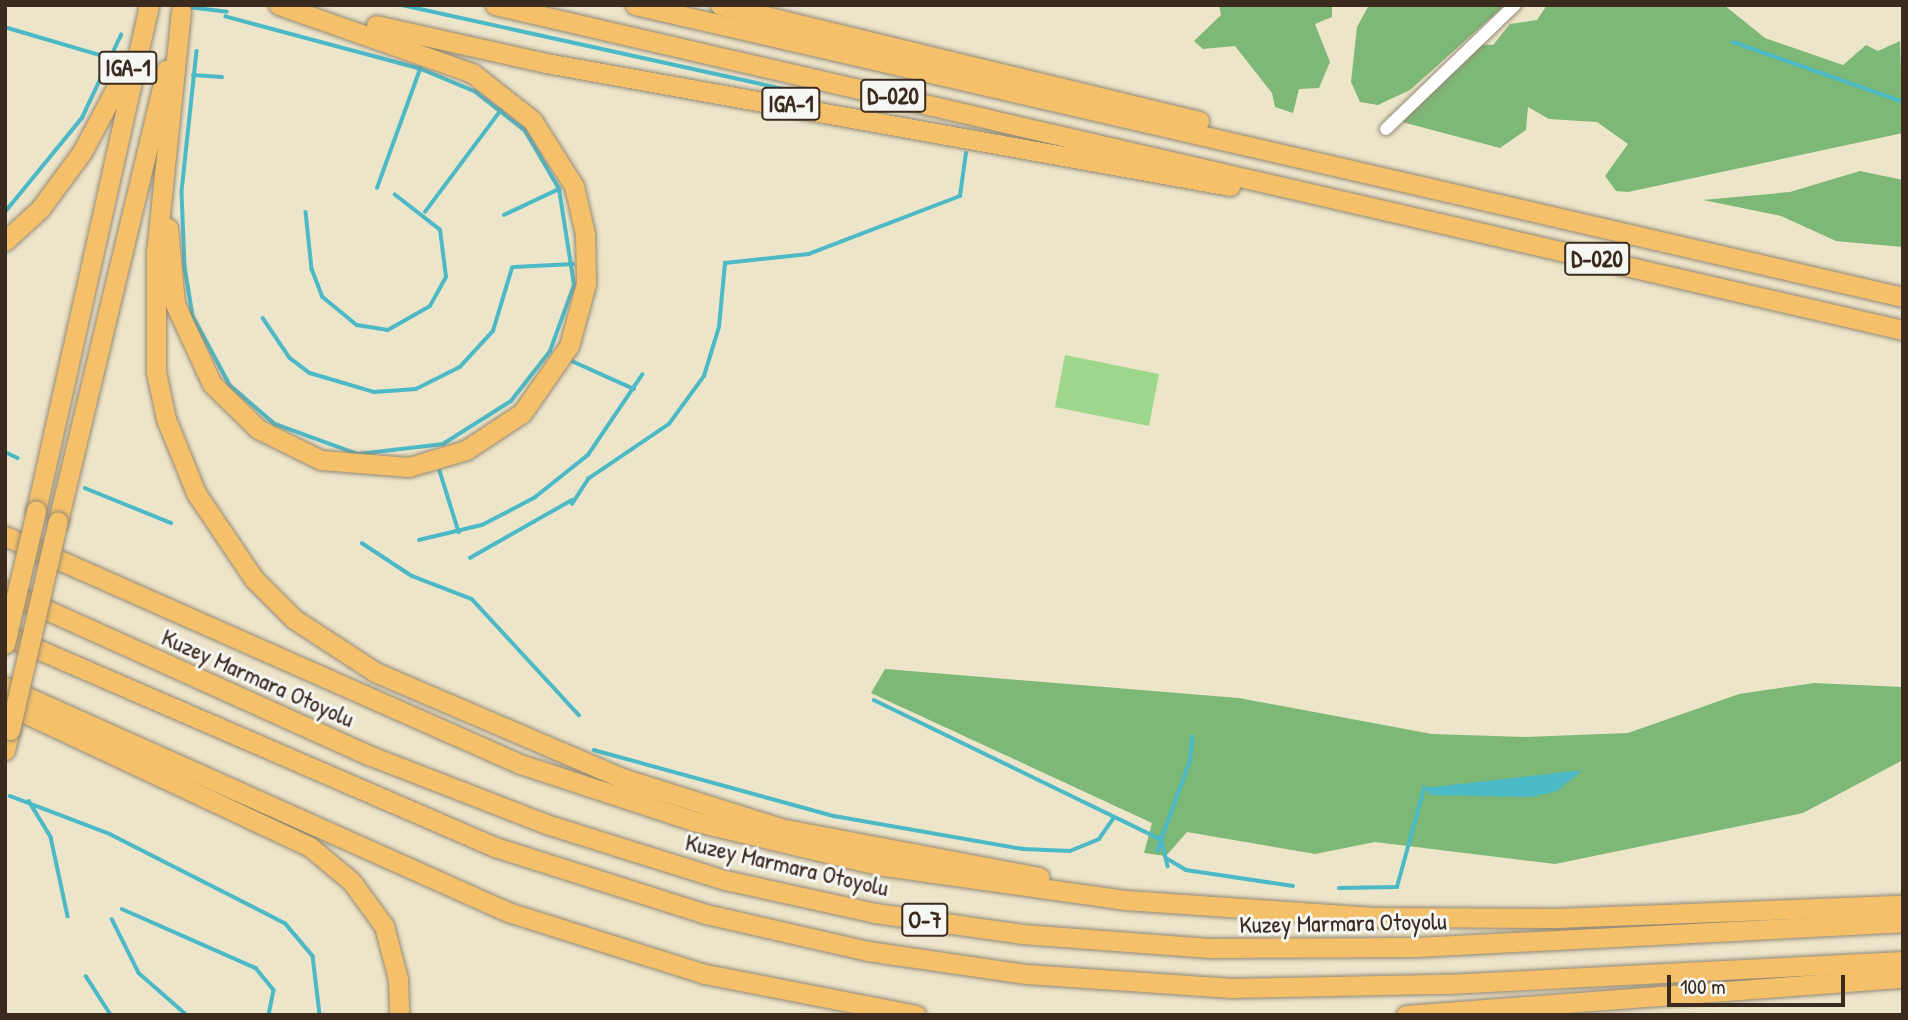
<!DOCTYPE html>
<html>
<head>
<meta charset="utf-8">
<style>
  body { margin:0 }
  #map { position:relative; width:1908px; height:1020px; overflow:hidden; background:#ede5ca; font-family:"Patrick Hand",sans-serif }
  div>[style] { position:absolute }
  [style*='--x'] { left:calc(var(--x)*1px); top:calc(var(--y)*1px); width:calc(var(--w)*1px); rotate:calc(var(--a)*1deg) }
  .green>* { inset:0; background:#9cd78b }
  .forest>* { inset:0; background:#7db877 }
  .water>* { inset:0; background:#4cb9c7 }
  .stream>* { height:3.5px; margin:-1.75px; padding:0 1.75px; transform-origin:1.75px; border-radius:1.75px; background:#4cb9c7 }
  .roads { filter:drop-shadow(0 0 2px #948874) drop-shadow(0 0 2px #948874) }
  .minor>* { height:12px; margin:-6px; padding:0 6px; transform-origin:6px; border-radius:6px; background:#fff }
  .highway>* { height:19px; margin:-9.5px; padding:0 9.5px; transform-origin:9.5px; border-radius:9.5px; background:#f4c16a }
  .bridges { filter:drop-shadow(0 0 2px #948874) drop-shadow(0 0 2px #948874) }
  .highway-bridge>* { height:19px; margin:-9.5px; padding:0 9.5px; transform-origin:9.5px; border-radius:9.5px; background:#f4c16a }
  span { translate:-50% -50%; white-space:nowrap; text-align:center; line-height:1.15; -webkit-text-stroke:6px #f6f6f2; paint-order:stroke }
  .shield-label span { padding:2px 5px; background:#f6f6f2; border:2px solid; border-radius:5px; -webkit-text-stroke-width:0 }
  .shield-label { font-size:23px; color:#3b2a1e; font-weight:700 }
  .street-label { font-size:24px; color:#3b2a1e }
  .frame { position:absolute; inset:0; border:7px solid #3b2a1e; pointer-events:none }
  .scale { position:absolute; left:1667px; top:975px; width:178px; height:32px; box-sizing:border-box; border:4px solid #3b2a1e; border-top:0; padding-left:9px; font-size:21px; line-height:24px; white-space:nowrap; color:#3b2a1e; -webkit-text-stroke:5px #f6f6f2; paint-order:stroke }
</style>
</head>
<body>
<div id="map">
  <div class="green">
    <div style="clip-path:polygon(1065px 355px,1159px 374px,1149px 426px,1055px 407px)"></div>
  </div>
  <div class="forest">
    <div style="clip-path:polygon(1219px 5px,1332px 5px,1332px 17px,1315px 24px,1330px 62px,1319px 88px,1299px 89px,1293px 113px,1275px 107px,1272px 93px,1235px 46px,1203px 49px,1194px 41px,1221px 15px)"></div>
    <div style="clip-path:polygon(1369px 5px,1505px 5px,1410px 90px,1378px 105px,1360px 102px,1351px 82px,1357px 27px)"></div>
    <div style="clip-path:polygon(1547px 5px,1724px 5px,1765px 38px,1843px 65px,1866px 45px,1878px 51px,1900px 41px,1903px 133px,1628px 192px,1616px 191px,1605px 176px,1628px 144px,1597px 122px,1549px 119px,1528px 107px,1526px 130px,1500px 148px,1402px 122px,1477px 44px,1493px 45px,1510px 24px,1537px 20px)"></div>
    <div style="clip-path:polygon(1860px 171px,1903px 180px,1903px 247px,1836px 241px,1781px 216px,1703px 200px,1790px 192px)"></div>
    <div style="clip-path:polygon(885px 669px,1239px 698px,1432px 734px,1525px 737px,1628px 733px,1739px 694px,1814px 683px,1903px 687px,1903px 760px,1803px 813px,1555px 864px,1375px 842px,1315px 854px,1187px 832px,1166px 856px,1144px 853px,1152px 823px,871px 693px)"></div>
  </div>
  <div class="water">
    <div style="clip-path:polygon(1583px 770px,1557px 791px,1532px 797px,1431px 795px,1424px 788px)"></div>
  </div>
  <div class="stream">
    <div style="--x:402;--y:5;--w:415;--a:12.4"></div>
    <div style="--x:188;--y:7;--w:39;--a:7"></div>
    <div style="--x:8;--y:28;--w:109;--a:16.4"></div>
    <div style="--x:1733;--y:42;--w:180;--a:19.4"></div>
    <div style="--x:197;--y:51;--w:142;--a:96.1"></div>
    <div style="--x:182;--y:192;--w:75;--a:87.7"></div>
    <div style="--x:185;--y:267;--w:50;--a:80.7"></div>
    <div style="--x:193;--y:316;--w:78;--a:61.8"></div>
    <div style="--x:230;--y:385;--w:60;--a:40.9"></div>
    <div style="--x:275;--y:424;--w:88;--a:19.9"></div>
    <div style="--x:358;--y:454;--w:86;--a:-6.7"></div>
    <div style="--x:443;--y:444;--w:80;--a:-32.3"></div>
    <div style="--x:511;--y:401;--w:63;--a:-52"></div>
    <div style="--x:550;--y:351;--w:70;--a:-70"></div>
    <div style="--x:574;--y:285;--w:97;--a:-98.9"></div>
    <div style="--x:559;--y:189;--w:67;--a:-120.4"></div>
    <div style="--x:525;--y:131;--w:63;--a:-142"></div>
    <div style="--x:475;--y:92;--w:60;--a:-157.3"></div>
    <div style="--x:420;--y:69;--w:201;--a:-165"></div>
    <div style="--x:193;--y:75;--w:29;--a:4"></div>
    <div style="--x:377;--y:188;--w:127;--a:-70.1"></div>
    <div style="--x:5;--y:212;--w:122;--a:-50.7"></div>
    <div style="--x:82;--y:118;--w:92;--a:-64.8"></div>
    <div style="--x:306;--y:212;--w:57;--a:84"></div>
    <div style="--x:312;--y:269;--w:30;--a:69"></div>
    <div style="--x:323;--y:297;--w:44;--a:39.5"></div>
    <div style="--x:357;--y:325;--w:31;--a:9"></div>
    <div style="--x:388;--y:330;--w:48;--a:-29.7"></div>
    <div style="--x:430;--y:306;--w:33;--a:-61"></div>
    <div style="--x:446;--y:277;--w:47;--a:-97.3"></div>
    <div style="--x:440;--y:230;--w:57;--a:-142.1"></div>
    <div style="--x:425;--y:212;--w:127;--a:-53.3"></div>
    <div style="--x:504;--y:215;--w:61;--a:-25.3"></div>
    <div style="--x:514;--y:267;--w:59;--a:-2.9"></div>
    <div style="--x:263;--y:318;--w:48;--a:56"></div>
    <div style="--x:290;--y:358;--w:25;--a:37"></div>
    <div style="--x:310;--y:373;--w:67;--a:16.5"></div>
    <div style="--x:374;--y:392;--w:42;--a:-4.1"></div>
    <div style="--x:416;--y:389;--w:49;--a:-26.6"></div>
    <div style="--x:460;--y:367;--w:49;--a:-47.5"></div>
    <div style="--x:493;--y:331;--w:66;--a:-73.2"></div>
    <div style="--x:572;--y:361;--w:68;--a:24.3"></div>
    <div style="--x:5;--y:452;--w:14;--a:25"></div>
    <div style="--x:440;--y:471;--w:64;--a:72.7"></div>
    <div style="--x:85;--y:488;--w:93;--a:22.1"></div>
    <div style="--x:572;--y:504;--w:30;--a:-57"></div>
    <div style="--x:588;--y:479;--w:98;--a:-34.2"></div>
    <div style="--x:669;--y:424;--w:59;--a:-53.9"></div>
    <div style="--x:704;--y:376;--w:51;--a:-73"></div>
    <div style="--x:719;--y:327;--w:64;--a:-84.6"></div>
    <div style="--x:725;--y:263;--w:84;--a:-6.1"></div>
    <div style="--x:809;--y:254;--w:162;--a:-21"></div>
    <div style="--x:960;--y:196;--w:43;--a:-82.1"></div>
    <div style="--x:419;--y:540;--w:65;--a:-13.4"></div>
    <div style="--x:482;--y:525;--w:59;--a:-27.4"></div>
    <div style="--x:534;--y:498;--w:69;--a:-38.5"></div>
    <div style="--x:588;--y:455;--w:97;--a:-56"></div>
    <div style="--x:362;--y:543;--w:60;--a:33.4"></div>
    <div style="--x:412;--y:576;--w:64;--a:21"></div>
    <div style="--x:472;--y:599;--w:158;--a:47.3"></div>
    <div style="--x:470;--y:558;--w:117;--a:-29.6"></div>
    <div style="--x:874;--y:700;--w:318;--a:25.9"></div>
    <div style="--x:594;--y:750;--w:249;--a:15.4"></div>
    <div style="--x:834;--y:816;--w:192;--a:9.9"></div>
    <div style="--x:1023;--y:849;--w:47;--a:2.4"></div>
    <div style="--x:1070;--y:851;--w:31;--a:-22"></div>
    <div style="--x:1099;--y:839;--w:24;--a:-55"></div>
    <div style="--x:10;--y:796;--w:107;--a:20.8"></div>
    <div style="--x:110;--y:834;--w:196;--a:27"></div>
    <div style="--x:285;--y:923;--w:43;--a:49.7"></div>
    <div style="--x:313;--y:956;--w:59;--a:83.2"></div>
    <div style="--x:29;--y:801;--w:42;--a:58.6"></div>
    <div style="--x:51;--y:837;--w:81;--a:77.9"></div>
    <div style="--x:1161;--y:838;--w:29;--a:76"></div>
    <div style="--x:1157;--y:851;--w:96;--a:-69.9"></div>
    <div style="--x:1190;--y:761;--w:24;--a:-85"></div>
    <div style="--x:1168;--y:859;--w:21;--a:31"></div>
    <div style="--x:1186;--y:870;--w:108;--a:8.5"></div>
    <div style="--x:1339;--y:888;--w:58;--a:-1"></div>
    <div style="--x:1397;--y:887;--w:103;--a:-74.7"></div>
    <div style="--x:122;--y:909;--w:146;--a:23.8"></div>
    <div style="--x:256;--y:968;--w:28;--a:51"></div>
    <div style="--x:274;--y:990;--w:25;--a:101"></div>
    <div style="--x:112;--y:919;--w:60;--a:63.4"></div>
    <div style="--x:139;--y:973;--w:64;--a:41.2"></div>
    <div style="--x:86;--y:976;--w:46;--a:57.3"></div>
  </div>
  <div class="roads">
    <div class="minor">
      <div style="--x:1386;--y:129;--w:179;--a:-43.9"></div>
    </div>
    <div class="highway">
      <div style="--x:495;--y:5;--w:1445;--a:13"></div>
      <div style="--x:635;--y:5;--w:1301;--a:12.97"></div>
      <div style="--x:720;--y:5;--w:493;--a:13.6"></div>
      <div style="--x:181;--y:11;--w:241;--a:95.9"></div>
      <div style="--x:156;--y:251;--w:121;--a:90"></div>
      <div style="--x:156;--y:372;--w:48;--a:78"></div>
      <div style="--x:166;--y:419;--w:80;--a:67.9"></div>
      <div style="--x:196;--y:493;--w:104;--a:56"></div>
      <div style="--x:254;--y:579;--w:57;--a:45"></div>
      <div style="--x:294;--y:619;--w:97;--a:33.2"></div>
      <div style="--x:375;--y:672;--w:272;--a:23.2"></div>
      <div style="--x:625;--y:779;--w:163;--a:17.5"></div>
      <div style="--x:780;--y:828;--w:264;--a:10.7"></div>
      <div style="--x:376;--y:25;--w:174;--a:12.6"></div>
      <div style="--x:546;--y:63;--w:695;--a:10.19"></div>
      <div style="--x:168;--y:228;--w:76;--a:84.7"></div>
      <div style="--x:175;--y:304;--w:88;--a:65.2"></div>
      <div style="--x:212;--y:384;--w:64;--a:44.4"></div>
      <div style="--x:258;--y:429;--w:70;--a:26.2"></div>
      <div style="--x:321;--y:460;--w:88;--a:4.5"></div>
      <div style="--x:409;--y:467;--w:59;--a:-16.6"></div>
      <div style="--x:466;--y:450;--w:67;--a:-33.5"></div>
      <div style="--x:522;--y:413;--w:82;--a:-55"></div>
      <div style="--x:569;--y:346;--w:64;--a:-74.7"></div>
      <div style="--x:586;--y:284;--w:50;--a:-91.1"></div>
      <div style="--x:585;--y:234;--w:49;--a:-102.9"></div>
      <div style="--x:574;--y:186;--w:78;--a:-122.5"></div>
      <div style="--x:532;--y:120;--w:76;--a:-141.9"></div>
      <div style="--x:472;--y:73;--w:205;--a:-160.6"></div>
      <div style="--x:5;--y:241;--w:47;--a:-42.4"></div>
      <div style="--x:40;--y:209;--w:71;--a:-53.6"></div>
      <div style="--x:82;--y:152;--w:100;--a:-61.9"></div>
      <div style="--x:36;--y:511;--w:518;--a:-77.41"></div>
      <div style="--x:58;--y:521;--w:464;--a:-76.5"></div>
      <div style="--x:5;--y:536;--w:563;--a:23.88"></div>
      <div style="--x:520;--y:764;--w:182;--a:18.2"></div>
      <div style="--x:693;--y:821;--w:189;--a:13.4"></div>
      <div style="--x:877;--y:865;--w:250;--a:8"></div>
      <div style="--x:1125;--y:900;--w:253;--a:3.9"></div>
      <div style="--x:1377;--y:917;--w:180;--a:0.3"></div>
      <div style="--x:1557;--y:918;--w:346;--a:-2.2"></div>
      <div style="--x:5;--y:591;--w:401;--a:24.3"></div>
      <div style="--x:371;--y:756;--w:188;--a:21.2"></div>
      <div style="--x:546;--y:824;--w:188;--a:17.4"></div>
      <div style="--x:725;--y:880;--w:154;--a:12.4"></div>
      <div style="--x:875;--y:913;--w:148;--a:8.1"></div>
      <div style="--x:1022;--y:934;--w:188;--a:4.3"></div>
      <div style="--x:1209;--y:948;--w:207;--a:-0.3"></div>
      <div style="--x:1416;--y:947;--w:488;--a:-2.9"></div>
      <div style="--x:5;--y:635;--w:534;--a:23.4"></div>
      <div style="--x:495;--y:847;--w:221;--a:17.6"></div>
      <div style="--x:706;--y:914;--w:166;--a:12.9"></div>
      <div style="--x:868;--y:951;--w:160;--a:8.3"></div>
      <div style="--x:1026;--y:974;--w:203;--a:3.9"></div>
      <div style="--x:1229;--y:988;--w:218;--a:-1.1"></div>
      <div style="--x:1447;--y:984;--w:457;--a:-2.9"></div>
      <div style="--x:5;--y:687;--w:551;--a:24.1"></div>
      <div style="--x:508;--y:912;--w:207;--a:17.5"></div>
      <div style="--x:705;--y:974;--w:215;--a:11"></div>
      <div style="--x:5;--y:704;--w:337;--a:25.1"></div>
      <div style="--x:310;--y:847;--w:53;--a:39.7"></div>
      <div style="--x:351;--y:881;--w:56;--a:53.7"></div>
      <div style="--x:384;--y:926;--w:55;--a:75.2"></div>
      <div style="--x:398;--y:979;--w:36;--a:88"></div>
      <div style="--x:5;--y:750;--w:21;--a:-76"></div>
      <div style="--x:1406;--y:1015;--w:498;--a:-4.3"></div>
    </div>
  </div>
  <div class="bridges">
    <div class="highway-bridge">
      <div style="--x:5;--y:644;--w:137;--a:-76.9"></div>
      <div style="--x:10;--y:730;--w:214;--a:-77.1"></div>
    </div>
  </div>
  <div class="shield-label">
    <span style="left:128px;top:68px">IGA-1</span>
    <span style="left:893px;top:96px">D-020</span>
    <span style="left:791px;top:104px">IGA-1</span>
    <span style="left:1597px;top:259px">D-020</span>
    <span style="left:925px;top:920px">O-7</span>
  </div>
  <div class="street-label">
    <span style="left:258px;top:678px;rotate:24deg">Kuzey Marmara Otoyolu</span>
    <span style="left:787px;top:865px;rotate:13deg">Kuzey Marmara Otoyolu</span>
    <span style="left:1343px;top:923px;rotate:-1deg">Kuzey Marmara Otoyolu</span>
  </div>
  <div class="frame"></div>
  <div class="scale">100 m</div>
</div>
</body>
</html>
